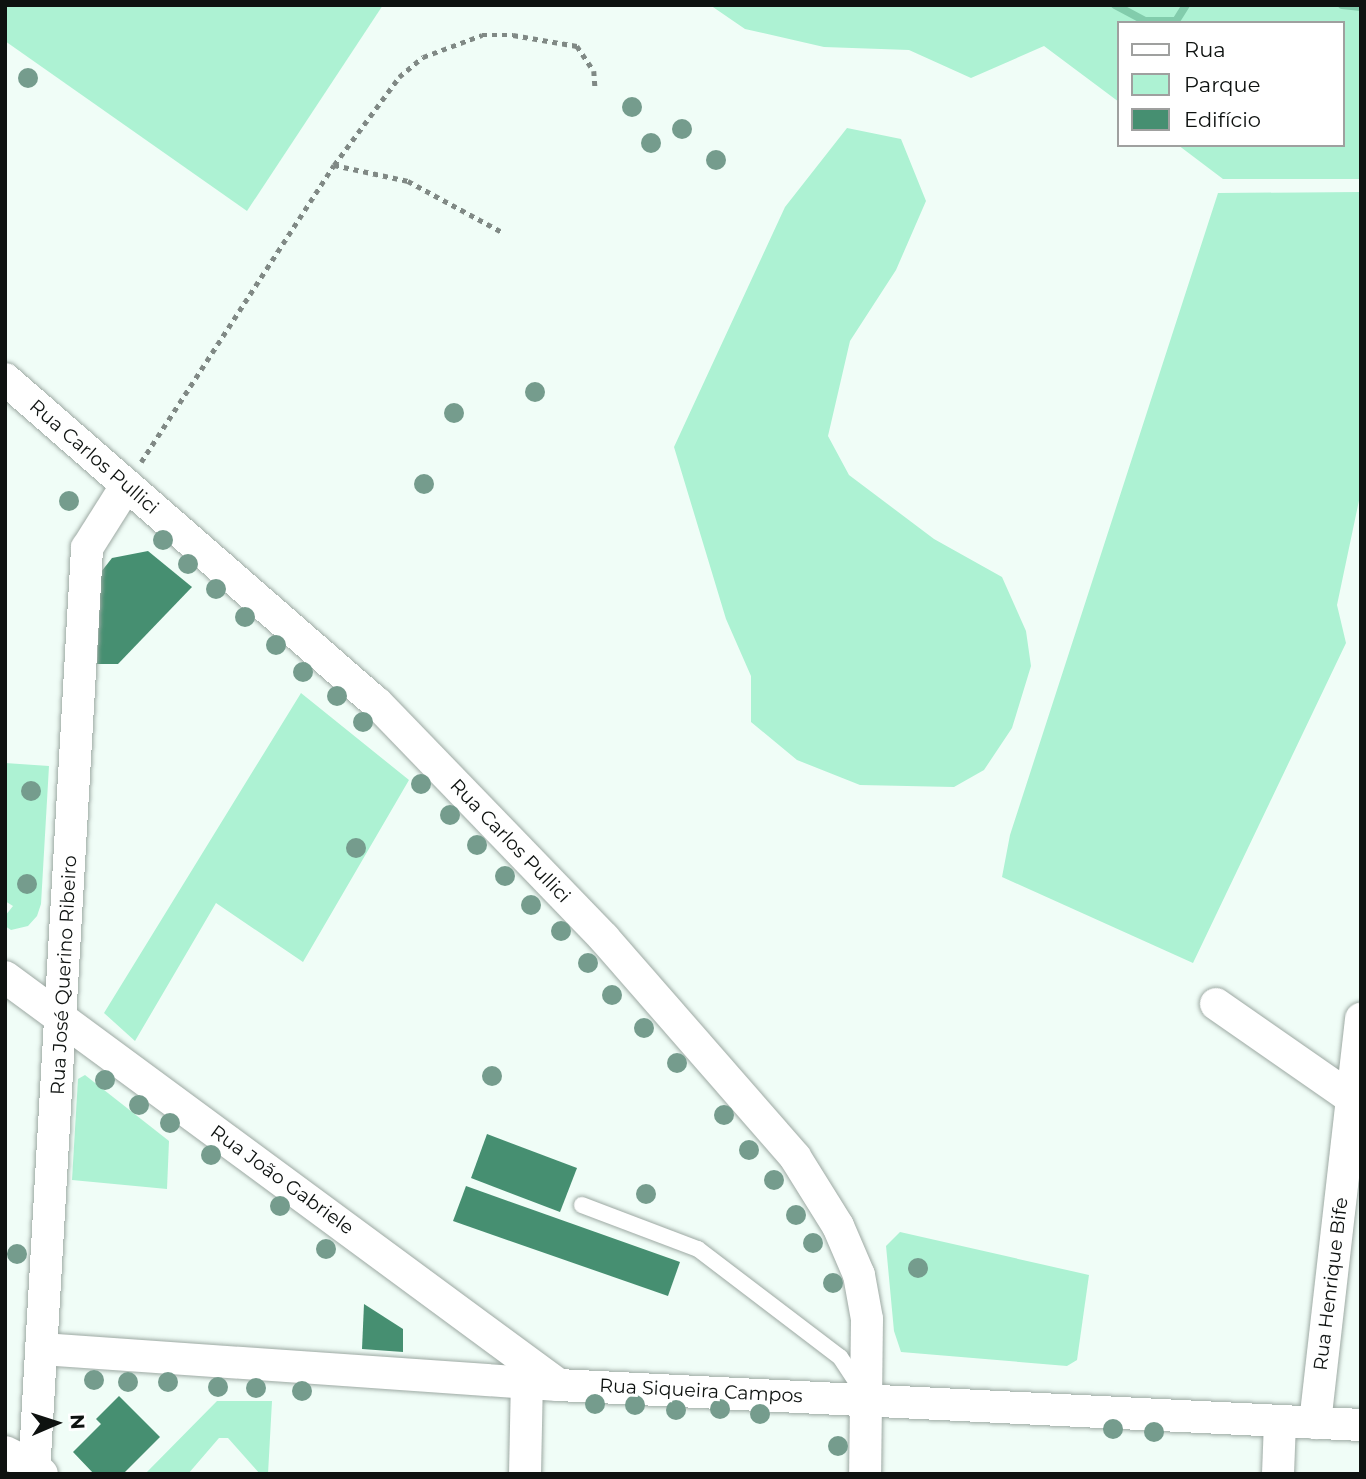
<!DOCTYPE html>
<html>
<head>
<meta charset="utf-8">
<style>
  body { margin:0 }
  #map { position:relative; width:1366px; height:1479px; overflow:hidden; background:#f0fdf7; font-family:Montserrat,sans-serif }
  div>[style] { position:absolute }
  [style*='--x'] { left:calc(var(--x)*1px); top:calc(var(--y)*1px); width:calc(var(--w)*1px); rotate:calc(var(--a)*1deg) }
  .green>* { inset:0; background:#adf2d3 }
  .stream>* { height:8px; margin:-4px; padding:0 4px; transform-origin:4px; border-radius:4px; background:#82ccac }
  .building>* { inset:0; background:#468f71 }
  .path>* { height:4.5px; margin-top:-2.25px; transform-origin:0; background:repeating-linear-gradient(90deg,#808985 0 5px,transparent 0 10px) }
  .roads { filter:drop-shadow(0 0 2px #9da9a3) drop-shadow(0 0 2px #9da9a3) }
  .lane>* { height:16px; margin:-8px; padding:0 8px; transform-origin:8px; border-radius:8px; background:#fff }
  .street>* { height:32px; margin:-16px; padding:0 16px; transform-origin:16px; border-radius:16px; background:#fff }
  .trees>* { width:20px; height:20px; margin:-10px; border-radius:50%; background:#759c8d }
  span { translate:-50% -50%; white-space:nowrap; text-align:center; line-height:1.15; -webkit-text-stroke:6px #fff; paint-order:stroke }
  .street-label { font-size:19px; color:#0e1210 }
  .frame { position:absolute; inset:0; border:7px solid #0e1210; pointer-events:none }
  .legend { position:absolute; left:1117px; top:21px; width:228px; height:126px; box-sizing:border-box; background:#fff; border:2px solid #9fa09f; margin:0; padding:9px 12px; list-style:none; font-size:21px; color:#0e1210 }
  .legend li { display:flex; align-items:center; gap:14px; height:35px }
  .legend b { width:35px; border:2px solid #9fa09f }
  .north { position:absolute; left:21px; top:1388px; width:70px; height:70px; -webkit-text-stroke:5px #fff; paint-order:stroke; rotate:87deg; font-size:19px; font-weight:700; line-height:28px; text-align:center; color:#0e1210 }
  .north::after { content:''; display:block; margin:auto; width:24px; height:32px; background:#0e1210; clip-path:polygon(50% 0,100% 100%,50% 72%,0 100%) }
</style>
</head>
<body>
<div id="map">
  <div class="green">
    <div style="clip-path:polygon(5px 5px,383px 5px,247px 211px,5px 41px)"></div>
    <div style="clip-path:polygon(710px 5px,1361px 5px,1361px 179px,1223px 179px,1178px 145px,1343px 145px,1343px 23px,1119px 23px,1119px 102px,1044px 46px,971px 78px,909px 50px,824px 47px,745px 29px)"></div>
    <div style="clip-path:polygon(847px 128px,901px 139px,926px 201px,896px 270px,850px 341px,828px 436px,849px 475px,934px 539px,1002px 577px,1026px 631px,1031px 666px,1012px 728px,984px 770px,954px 787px,860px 785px,797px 760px,751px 722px,751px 676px,726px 619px,674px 447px,785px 207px)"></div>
    <div style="clip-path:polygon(1361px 192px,1361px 491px,1337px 605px,1346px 643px,1193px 963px,1002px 877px,1010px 835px,1218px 193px)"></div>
    <div style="clip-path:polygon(301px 693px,409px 780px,303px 962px,216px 903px,135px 1041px,104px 1013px)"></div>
    <div style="clip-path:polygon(5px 763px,49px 766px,41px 904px,37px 916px,28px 926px,11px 930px,5px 926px,5px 916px,13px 906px,5px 901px)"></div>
    <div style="clip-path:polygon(85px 1075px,169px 1141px,167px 1189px,72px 1180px,78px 1079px)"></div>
    <div style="clip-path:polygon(900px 1232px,1089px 1275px,1077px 1360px,1067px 1366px,901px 1352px,894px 1331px,886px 1246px)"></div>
    <div style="clip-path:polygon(217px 1401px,272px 1401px,268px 1474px,260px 1474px,228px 1438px,219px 1438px,188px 1474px,145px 1474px)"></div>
  </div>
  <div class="stream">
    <div style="--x:1115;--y:5;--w:34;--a:28"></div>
    <div style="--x:1145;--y:21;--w:31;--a:0"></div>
    <div style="--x:1176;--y:21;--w:19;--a:-58"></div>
    <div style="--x:1342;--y:5;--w:19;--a:6"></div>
  </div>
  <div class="building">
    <div style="clip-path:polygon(148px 551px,192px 587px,118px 664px,97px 664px,101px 572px,112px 558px)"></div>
    <div style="clip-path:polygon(487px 1134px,577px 1168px,560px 1212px,471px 1178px)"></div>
    <div style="clip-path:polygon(466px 1186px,680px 1262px,668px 1296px,453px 1221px)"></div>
    <div style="clip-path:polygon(364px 1304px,403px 1329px,403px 1352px,362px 1349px)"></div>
    <div style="clip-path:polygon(119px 1396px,160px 1437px,123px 1474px,94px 1474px,73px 1452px,101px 1424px,96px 1419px)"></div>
  </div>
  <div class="path">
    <div style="--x:334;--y:165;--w:76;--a:12.2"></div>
    <div style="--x:408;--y:181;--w:107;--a:28.5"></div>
    <div style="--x:141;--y:462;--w:354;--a:-57"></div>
    <div style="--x:334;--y:165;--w:109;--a:-53.5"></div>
    <div style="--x:399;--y:77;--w:31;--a:-40"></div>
    <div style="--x:423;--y:57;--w:63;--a:-20.4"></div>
    <div style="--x:482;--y:35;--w:31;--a:0"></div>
    <div style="--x:513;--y:35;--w:65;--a:9.8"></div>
    <div style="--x:577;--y:46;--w:30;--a:56"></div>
    <div style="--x:594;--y:71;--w:15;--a:86"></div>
  </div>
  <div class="roads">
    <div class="lane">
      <div style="--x:582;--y:1205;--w:124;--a:20.8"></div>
      <div style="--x:698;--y:1249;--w:178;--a:37.3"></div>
      <div style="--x:840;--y:1357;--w:42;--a:56.7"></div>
    </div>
    <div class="street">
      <div style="--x:5;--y:379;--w:493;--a:41.1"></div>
      <div style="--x:377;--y:703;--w:327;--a:46"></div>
      <div style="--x:604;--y:938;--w:291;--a:48.9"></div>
      <div style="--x:795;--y:1157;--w:81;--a:58.1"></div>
      <div style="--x:838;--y:1226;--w:53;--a:66.8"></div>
      <div style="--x:859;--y:1275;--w:45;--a:79.7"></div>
      <div style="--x:867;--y:1319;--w:155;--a:90.7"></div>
      <div style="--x:5;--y:977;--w:684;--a:36.38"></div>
      <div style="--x:1216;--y:1004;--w:165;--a:34.8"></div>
      <div style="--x:42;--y:1349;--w:517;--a:3.99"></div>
      <div style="--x:558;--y:1385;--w:804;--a:2.85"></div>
      <div style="--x:1315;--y:1423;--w:407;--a:-83.5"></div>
      <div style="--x:5;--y:1452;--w:32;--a:26"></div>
      <div style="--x:34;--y:1466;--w:11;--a:45"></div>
      <div style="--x:34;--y:1474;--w:928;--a:-86.72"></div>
      <div style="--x:87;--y:548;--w:73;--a:-57.8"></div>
      <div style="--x:525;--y:1474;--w:94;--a:-88.8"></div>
      <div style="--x:1278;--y:1474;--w:52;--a:-87.8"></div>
    </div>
  </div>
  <div class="trees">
    <div style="left:28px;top:78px"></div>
    <div style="left:632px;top:107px"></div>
    <div style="left:682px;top:129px"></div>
    <div style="left:651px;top:143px"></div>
    <div style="left:716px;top:160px"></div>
    <div style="left:535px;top:392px"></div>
    <div style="left:454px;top:413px"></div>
    <div style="left:424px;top:484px"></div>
    <div style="left:69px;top:501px"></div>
    <div style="left:163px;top:540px"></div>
    <div style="left:188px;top:564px"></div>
    <div style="left:216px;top:589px"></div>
    <div style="left:245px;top:617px"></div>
    <div style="left:276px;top:645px"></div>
    <div style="left:303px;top:672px"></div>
    <div style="left:337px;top:696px"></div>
    <div style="left:363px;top:722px"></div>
    <div style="left:421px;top:784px"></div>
    <div style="left:31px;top:791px"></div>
    <div style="left:450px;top:815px"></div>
    <div style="left:477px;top:845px"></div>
    <div style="left:356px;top:848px"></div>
    <div style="left:505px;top:876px"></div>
    <div style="left:27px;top:884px"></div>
    <div style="left:531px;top:905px"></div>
    <div style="left:561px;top:931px"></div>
    <div style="left:588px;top:963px"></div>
    <div style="left:612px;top:995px"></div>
    <div style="left:644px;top:1028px"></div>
    <div style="left:677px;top:1063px"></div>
    <div style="left:492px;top:1076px"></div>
    <div style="left:105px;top:1080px"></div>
    <div style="left:139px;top:1105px"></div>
    <div style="left:724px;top:1115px"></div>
    <div style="left:170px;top:1123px"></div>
    <div style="left:749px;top:1150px"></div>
    <div style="left:211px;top:1155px"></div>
    <div style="left:774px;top:1180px"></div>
    <div style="left:646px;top:1194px"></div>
    <div style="left:280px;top:1206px"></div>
    <div style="left:796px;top:1215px"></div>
    <div style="left:813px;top:1243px"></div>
    <div style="left:326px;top:1249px"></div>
    <div style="left:17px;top:1254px"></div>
    <div style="left:918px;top:1268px"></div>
    <div style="left:833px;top:1283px"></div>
    <div style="left:94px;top:1380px"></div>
    <div style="left:128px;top:1382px"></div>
    <div style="left:168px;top:1382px"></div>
    <div style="left:218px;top:1387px"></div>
    <div style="left:256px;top:1388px"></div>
    <div style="left:302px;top:1391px"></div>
    <div style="left:595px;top:1404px"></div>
    <div style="left:635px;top:1405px"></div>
    <div style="left:720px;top:1409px"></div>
    <div style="left:676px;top:1410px"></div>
    <div style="left:760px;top:1414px"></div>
    <div style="left:1113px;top:1429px"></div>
    <div style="left:1154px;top:1432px"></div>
    <div style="left:838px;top:1446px"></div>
  </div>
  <div class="street-label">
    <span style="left:94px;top:457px;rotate:41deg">Rua Carlos Pullici</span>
    <span style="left:510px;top:841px;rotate:46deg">Rua Carlos Pullici</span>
    <span style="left:64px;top:975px;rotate:-87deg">Rua José Querino Ribeiro</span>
    <span style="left:282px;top:1180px;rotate:36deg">Rua João Gabriele</span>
    <span style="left:1331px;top:1284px;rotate:-83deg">Rua Henrique Bife</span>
    <span style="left:701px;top:1391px;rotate:3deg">Rua Siqueira Campos</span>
  </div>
  <div class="frame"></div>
  <ul class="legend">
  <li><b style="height:9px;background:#fff"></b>Rua</li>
  <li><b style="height:19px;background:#adf2d3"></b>Parque</li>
  <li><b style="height:19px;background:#468f71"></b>Edifício</li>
  </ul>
  <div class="north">N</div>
</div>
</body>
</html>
